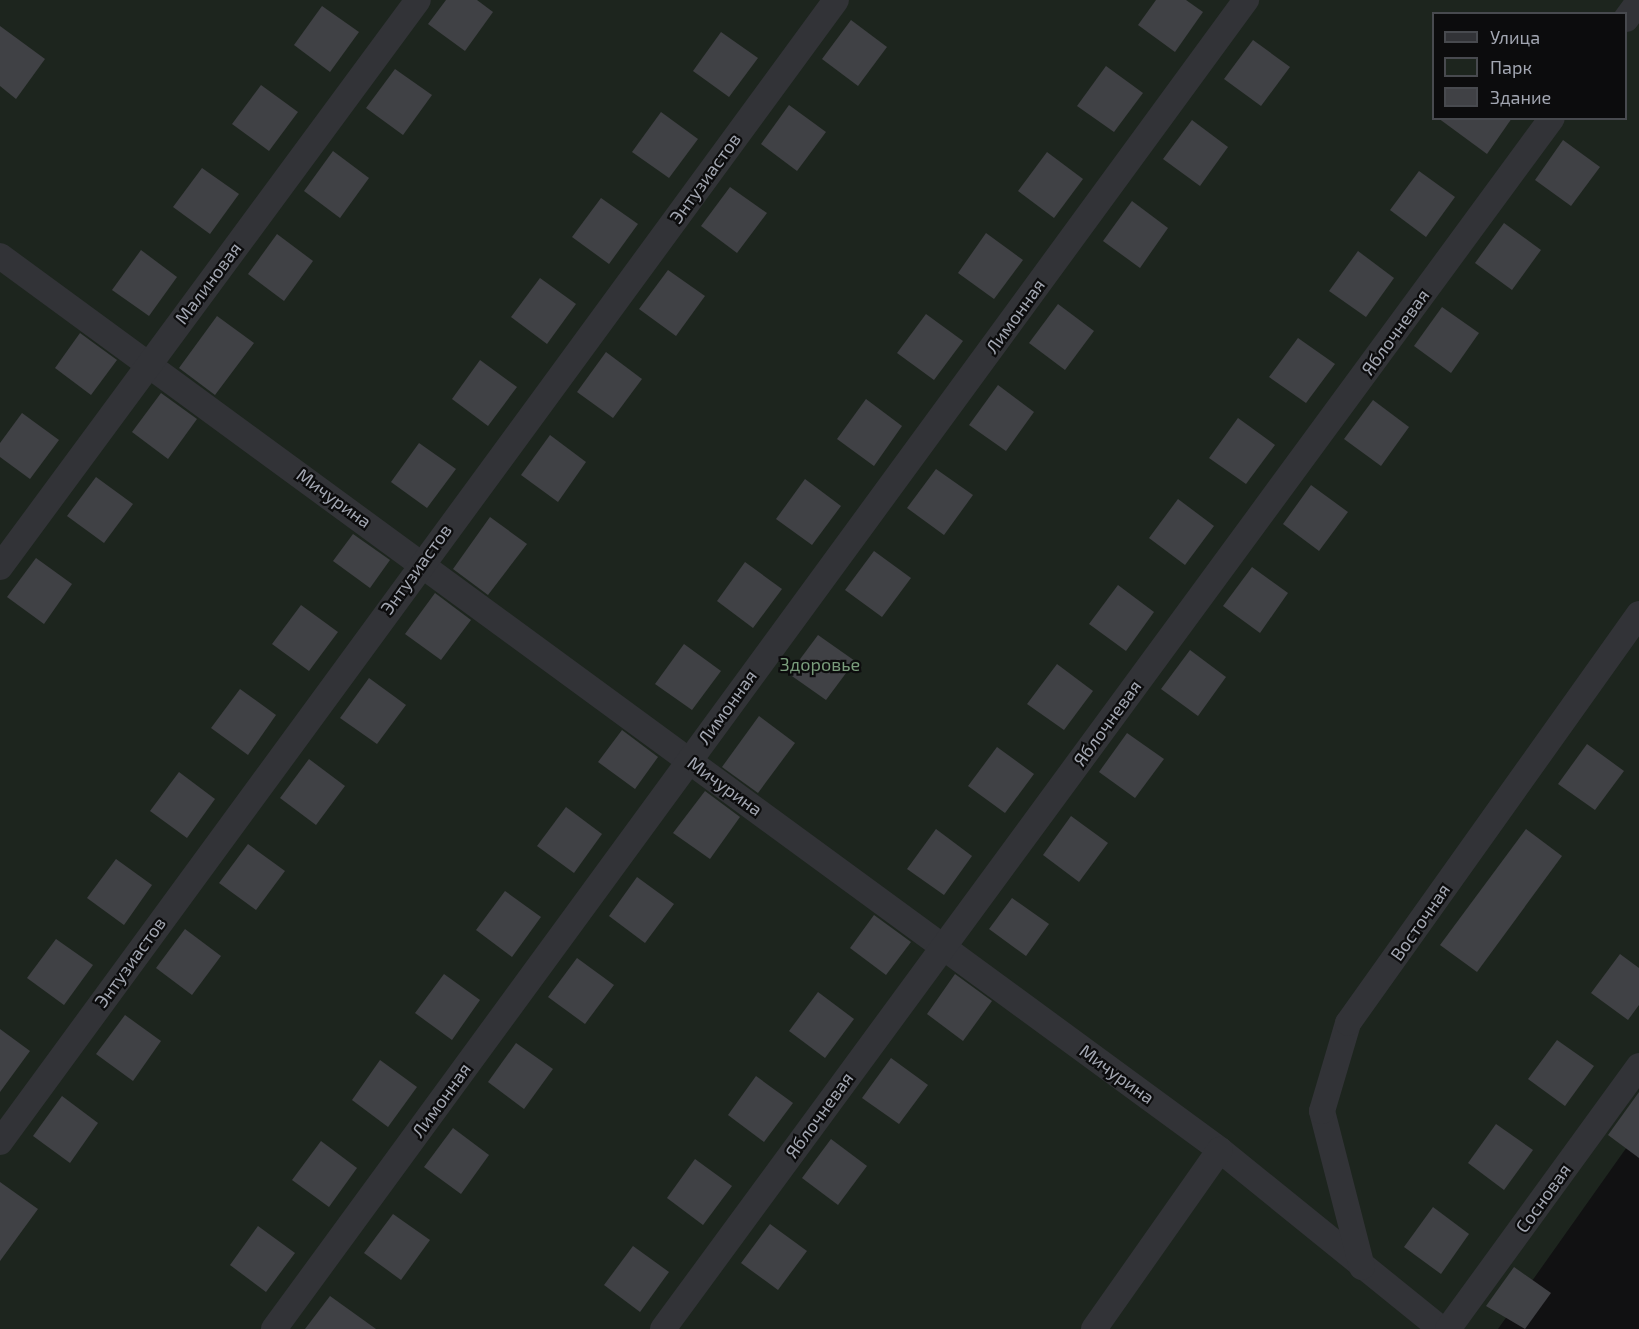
<!DOCTYPE html>
<html>
<head>
<meta charset="utf-8">
<style>
  body { margin:0 }
  #map { position:relative; width:1639px; height:1329px; overflow:hidden; background:#111112; font-family:"Exo 2",sans-serif }
  div>[style] { position:absolute }
  [style*='--x'] { left:calc(var(--x)*1px); top:calc(var(--y)*1px); width:calc(var(--w)*1px); rotate:calc(var(--a)*1deg) }
  .green>* { inset:0; background:#1d251e }
  .building>* { inset:0; background:#404145 }
  .minor>* { height:26px; margin:-13px; padding:0 13px; transform-origin:13px; border-radius:13px; background:#323337 }
  span { translate:-50% -50%; white-space:nowrap; text-align:center; line-height:1.15; -webkit-text-stroke:4.5px #0c0c0d; paint-order:stroke }
  .street-label { font-size:18px; color:#a3a7b2 }
  .park-label { font-size:18px; color:#7a9d7c }
  .legend { position:absolute; left:1432px; top:12px; width:195px; height:108px; box-sizing:border-box; background:#0c0c0d; border:2px solid #484a4f; margin:0; padding:8px 10px; list-style:none; font-size:18px; color:#a3a7b2 }
  .legend li { display:flex; align-items:center; gap:12px; height:30px }
  .legend b { width:30px; border:2px solid #484a4f }
</style>
</head>
<body>
<div id="map">
  <div class="green">
    <div style="clip-path:polygon(evenodd,0 0,1639px 0,1639px 1130px,1498px 1329px,0 1329px,0 0,1434px 14px,1626px 14px,1626px 118px,1434px 118px,1434px 14px)"></div>
  </div>
  <div class="building">
    <div style="clip-path:polygon(446px 0,477px 0,493px 12px,465px 51px,428px 24px)"></div>
    <div style="clip-path:polygon(1156px 0,1186px 0,1203px 12px,1175px 52px,1138px 25px)"></div>
    <div style="clip-path:polygon(322px 6px,359px 32px,330px 72px,294px 45px)"></div>
    <div style="clip-path:polygon(851px 20px,887px 47px,858px 86px,822px 59px)"></div>
    <div style="clip-path:polygon(0 26px,45px 59px,16px 99px,0 86px)"></div>
    <div style="clip-path:polygon(721px 32px,758px 58px,729px 97px,693px 71px)"></div>
    <div style="clip-path:polygon(1253px 40px,1290px 67px,1261px 106px,1224px 79px)"></div>
    <div style="clip-path:polygon(1106px 66px,1143px 93px,1114px 132px,1077px 106px)"></div>
    <div style="clip-path:polygon(395px 69px,432px 95px,403px 135px,366px 108px)"></div>
    <div style="clip-path:polygon(261px 85px,298px 112px,269px 151px,232px 124px)"></div>
    <div style="clip-path:polygon(789px 105px,826px 132px,797px 171px,761px 144px)"></div>
    <div style="clip-path:polygon(661px 112px,698px 139px,669px 178px,632px 152px)"></div>
    <div style="clip-path:polygon(1438px 118px,1512px 118px,1487px 154px)"></div>
    <div style="clip-path:polygon(1192px 120px,1228px 147px,1200px 186px,1163px 159px)"></div>
    <div style="clip-path:polygon(1563px 140px,1600px 167px,1571px 206px,1535px 180px)"></div>
    <div style="clip-path:polygon(333px 151px,369px 178px,340px 218px,304px 191px)"></div>
    <div style="clip-path:polygon(1047px 152px,1083px 179px,1054px 218px,1018px 191px)"></div>
    <div style="clip-path:polygon(202px 168px,239px 194px,210px 234px,173px 207px)"></div>
    <div style="clip-path:polygon(1419px 171px,1455px 197px,1426px 237px,1390px 210px)"></div>
    <div style="clip-path:polygon(730px 187px,767px 213px,737px 253px,701px 226px)"></div>
    <div style="clip-path:polygon(601px 198px,638px 224px,609px 264px,572px 237px)"></div>
    <div style="clip-path:polygon(1132px 201px,1168px 228px,1140px 268px,1103px 241px)"></div>
    <div style="clip-path:polygon(1504px 223px,1541px 250px,1512px 290px,1475px 263px)"></div>
    <div style="clip-path:polygon(986px 233px,1023px 260px,994px 299px,958px 273px)"></div>
    <div style="clip-path:polygon(277px 234px,313px 261px,284px 301px,248px 274px)"></div>
    <div style="clip-path:polygon(141px 250px,177px 277px,149px 316px,112px 290px)"></div>
    <div style="clip-path:polygon(1358px 251px,1394px 278px,1366px 317px,1329px 291px)"></div>
    <div style="clip-path:polygon(668px 270px,705px 296px,676px 336px,639px 309px)"></div>
    <div style="clip-path:polygon(540px 278px,576px 304px,547px 344px,511px 317px)"></div>
    <div style="clip-path:polygon(1058px 304px,1094px 331px,1065px 370px,1029px 343px)"></div>
    <div style="clip-path:polygon(1442px 307px,1479px 333px,1451px 373px,1414px 346px)"></div>
    <div style="clip-path:polygon(926px 314px,963px 341px,934px 380px,897px 353px)"></div>
    <div style="clip-path:polygon(217px 316px,254px 343px,215px 395px,179px 368px)"></div>
    <div style="clip-path:polygon(80px 333px,117px 360px,91px 395px,55px 368px)"></div>
    <div style="clip-path:polygon(1298px 338px,1335px 364px,1306px 403px,1269px 377px)"></div>
    <div style="clip-path:polygon(606px 352px,642px 379px,613px 418px,577px 392px)"></div>
    <div style="clip-path:polygon(480px 360px,517px 387px,488px 426px,452px 399px)"></div>
    <div style="clip-path:polygon(998px 385px,1034px 412px,1006px 451px,969px 425px)"></div>
    <div style="clip-path:polygon(161px 393px,197px 419px,168px 459px,132px 432px)"></div>
    <div style="clip-path:polygon(866px 399px,902px 426px,874px 466px,837px 439px)"></div>
    <div style="clip-path:polygon(1373px 400px,1409px 427px,1381px 466px,1344px 439px)"></div>
    <div style="clip-path:polygon(22px 413px,59px 440px,30px 479px,0 457px,0 443px)"></div>
    <div style="clip-path:polygon(1238px 418px,1275px 445px,1246px 484px,1209px 458px)"></div>
    <div style="clip-path:polygon(550px 435px,586px 462px,558px 502px,521px 475px)"></div>
    <div style="clip-path:polygon(419px 443px,456px 469px,427px 508px,391px 482px)"></div>
    <div style="clip-path:polygon(936px 469px,973px 495px,944px 535px,907px 508px)"></div>
    <div style="clip-path:polygon(96px 477px,133px 504px,104px 543px,67px 516px)"></div>
    <div style="clip-path:polygon(805px 479px,841px 506px,812px 545px,776px 519px)"></div>
    <div style="clip-path:polygon(1311px 485px,1348px 512px,1319px 551px,1283px 524px)"></div>
    <div style="clip-path:polygon(1178px 499px,1214px 526px,1185px 565px,1149px 538px)"></div>
    <div style="clip-path:polygon(490px 517px,527px 544px,488px 595px,453px 569px)"></div>
    <div style="clip-path:polygon(353px 534px,390px 560px,370px 588px,333px 561px)"></div>
    <div style="clip-path:polygon(874px 551px,911px 578px,882px 617px,845px 590px)"></div>
    <div style="clip-path:polygon(36px 558px,72px 584px,44px 624px,7px 597px)"></div>
    <div style="clip-path:polygon(745px 562px,782px 589px,753px 628px,717px 601px)"></div>
    <div style="clip-path:polygon(1252px 567px,1288px 593px,1260px 633px,1223px 606px)"></div>
    <div style="clip-path:polygon(1118px 585px,1154px 612px,1126px 651px,1089px 624px)"></div>
    <div style="clip-path:polygon(435px 593px,471px 620px,441px 660px,405px 634px)"></div>
    <div style="clip-path:polygon(301px 605px,338px 632px,309px 671px,272px 644px)"></div>
    <div style="clip-path:polygon(818px 635px,855px 661px,826px 700px,789px 674px)"></div>
    <div style="clip-path:polygon(684px 644px,721px 671px,692px 710px,655px 684px)"></div>
    <div style="clip-path:polygon(1190px 650px,1226px 677px,1198px 716px,1161px 689px)"></div>
    <div style="clip-path:polygon(1057px 664px,1093px 691px,1064px 730px,1027px 704px)"></div>
    <div style="clip-path:polygon(369px 678px,406px 705px,377px 744px,340px 718px)"></div>
    <div style="clip-path:polygon(240px 689px,276px 715px,248px 755px,211px 728px)"></div>
    <div style="clip-path:polygon(759px 716px,795px 743px,758px 793px,722px 767px)"></div>
    <div style="clip-path:polygon(622px 730px,658px 757px,635px 789px,598px 762px)"></div>
    <div style="clip-path:polygon(1127px 733px,1164px 759px,1135px 798px,1099px 772px)"></div>
    <div style="clip-path:polygon(1587px 744px,1624px 771px,1595px 810px,1558px 784px)"></div>
    <div style="clip-path:polygon(997px 747px,1034px 774px,1005px 813px,968px 786px)"></div>
    <div style="clip-path:polygon(309px 759px,345px 786px,316px 825px,280px 798px)"></div>
    <div style="clip-path:polygon(179px 772px,215px 799px,187px 838px,150px 811px)"></div>
    <div style="clip-path:polygon(705px 791px,740px 817px,710px 859px,673px 833px)"></div>
    <div style="clip-path:polygon(566px 807px,602px 834px,574px 873px,537px 846px)"></div>
    <div style="clip-path:polygon(1071px 816px,1108px 843px,1079px 882px,1043px 855px)"></div>
    <div style="clip-path:polygon(936px 829px,972px 856px,944px 895px,907px 869px)"></div>
    <div style="clip-path:polygon(1526px 829px,1562px 856px,1477px 972px,1440px 945px)"></div>
    <div style="clip-path:polygon(248px 844px,285px 871px,256px 910px,219px 883px)"></div>
    <div style="clip-path:polygon(116px 859px,152px 885px,124px 925px,87px 898px)"></div>
    <div style="clip-path:polygon(637px 877px,674px 904px,645px 943px,609px 916px)"></div>
    <div style="clip-path:polygon(505px 891px,541px 917px,512px 957px,476px 930px)"></div>
    <div style="clip-path:polygon(1012px 898px,1049px 924px,1026px 956px,989px 929px)"></div>
    <div style="clip-path:polygon(874px 915px,911px 942px,886px 975px,850px 948px)"></div>
    <div style="clip-path:polygon(185px 929px,221px 956px,192px 995px,156px 968px)"></div>
    <div style="clip-path:polygon(56px 939px,93px 965px,64px 1005px,27px 978px)"></div>
    <div style="clip-path:polygon(1620px 954px,1639px 968px,1639px 1005px,1628px 1020px,1591px 993px)"></div>
    <div style="clip-path:polygon(577px 958px,614px 985px,585px 1024px,548px 997px)"></div>
    <div style="clip-path:polygon(444px 974px,480px 1000px,452px 1040px,415px 1013px)"></div>
    <div style="clip-path:polygon(955px 974px,992px 1001px,963px 1041px,927px 1014px)"></div>
    <div style="clip-path:polygon(818px 992px,854px 1019px,825px 1058px,789px 1031px)"></div>
    <div style="clip-path:polygon(125px 1015px,161px 1041px,133px 1081px,96px 1054px)"></div>
    <div style="clip-path:polygon(0 1029px,30px 1051px,0 1092px)"></div>
    <div style="clip-path:polygon(1557px 1040px,1594px 1066px,1565px 1106px,1528px 1079px)"></div>
    <div style="clip-path:polygon(516px 1043px,553px 1069px,524px 1109px,488px 1082px)"></div>
    <div style="clip-path:polygon(891px 1058px,928px 1085px,899px 1124px,862px 1098px)"></div>
    <div style="clip-path:polygon(380px 1060px,417px 1087px,388px 1127px,352px 1100px)"></div>
    <div style="clip-path:polygon(756px 1076px,793px 1103px,764px 1142px,728px 1115px)"></div>
    <div style="clip-path:polygon(1639px 1092px,1639px 1158px,1608px 1135px)"></div>
    <div style="clip-path:polygon(62px 1096px,98px 1123px,70px 1163px,33px 1136px)"></div>
    <div style="clip-path:polygon(1496px 1124px,1533px 1150px,1504px 1190px,1468px 1163px)"></div>
    <div style="clip-path:polygon(453px 1128px,489px 1155px,461px 1194px,424px 1167px)"></div>
    <div style="clip-path:polygon(831px 1139px,867px 1166px,838px 1205px,802px 1178px)"></div>
    <div style="clip-path:polygon(321px 1141px,357px 1168px,329px 1207px,292px 1180px)"></div>
    <div style="clip-path:polygon(695px 1159px,732px 1186px,703px 1225px,667px 1198px)"></div>
    <div style="clip-path:polygon(0 1182px,38px 1209px,0 1261px)"></div>
    <div style="clip-path:polygon(1433px 1207px,1469px 1234px,1441px 1274px,1404px 1247px)"></div>
    <div style="clip-path:polygon(393px 1214px,430px 1240px,401px 1280px,364px 1253px)"></div>
    <div style="clip-path:polygon(770px 1224px,807px 1251px,778px 1290px,741px 1263px)"></div>
    <div style="clip-path:polygon(258px 1226px,295px 1253px,266px 1292px,230px 1265px)"></div>
    <div style="clip-path:polygon(633px 1246px,669px 1272px,640px 1312px,604px 1285px)"></div>
    <div style="clip-path:polygon(1514px 1267px,1551px 1293px,1525px 1329px,1486px 1306px)"></div>
    <div style="clip-path:polygon(330px 1296px,376px 1329px,305px 1329px)"></div>
  </div>
  <div class="minor">
    <div style="--x:1626;--y:19;--w:22;--a:-54"></div>
    <div style="--x:0;--y:256;--w:1512;--a:36.23"></div>
    <div style="--x:1220;--y:1150;--w:284;--a:39"></div>
    <div style="--x:0;--y:567;--w:704;--a:-53.6"></div>
    <div style="--x:0;--y:1142;--w:1415;--a:-53.79"></div>
    <div style="--x:1362;--y:1267;--w:161;--a:-104.4"></div>
    <div style="--x:1322;--y:1111;--w:92;--a:-73.5"></div>
    <div style="--x:1348;--y:1023;--w:502;--a:-54.57"></div>
    <div style="--x:274;--y:1329;--w:1647;--a:-53.82"></div>
    <div style="--x:663;--y:1329;--w:1502;--a:-53.72"></div>
    <div style="--x:1094;--y:1329;--w:219;--a:-54.9"></div>
    <div style="--x:1448;--y:1329;--w:325;--a:-54"></div>
  </div>
  <div class="street-label">
    <span style="left:705px;top:178px;rotate:-54deg">Энтузиастов</span>
    <span style="left:208px;top:283px;rotate:-53deg">Малиновая</span>
    <span style="left:1015px;top:316px;rotate:-54deg">Лимонная</span>
    <span style="left:1395px;top:332px;rotate:-54deg">Яблочневая</span>
    <span style="left:334px;top:498px;rotate:36deg">Мичурина</span>
    <span style="left:416px;top:569px;rotate:-54deg">Энтузиастов</span>
    <span style="left:727px;top:707px;rotate:-54deg">Лимонная</span>
    <span style="left:1107px;top:723px;rotate:-54deg">Яблочневая</span>
    <span style="left:725px;top:786px;rotate:36deg">Мичурина</span>
    <span style="left:1420px;top:922px;rotate:-55deg">Восточная</span>
    <span style="left:130px;top:962px;rotate:-54deg">Энтузиастов</span>
    <span style="left:1117px;top:1074px;rotate:36deg">Мичурина</span>
    <span style="left:441px;top:1100px;rotate:-54deg">Лимонная</span>
    <span style="left:819px;top:1115px;rotate:-54deg">Яблочневая</span>
    <span style="left:1543px;top:1198px;rotate:-54deg">Сосновая</span>
  </div>
  <div class="park-label">
    <span style="left:820px;top:664px">Здоровье</span>
  </div>
  <ul class="legend">
  <li><b style="height:8px;background:#323337"></b>Улица</li>
  <li><b style="height:16px;background:#1d251e"></b>Парк</li>
  <li><b style="height:16px;background:#404145"></b>Здание</li>
  </ul>
</div>
</body>
</html>
